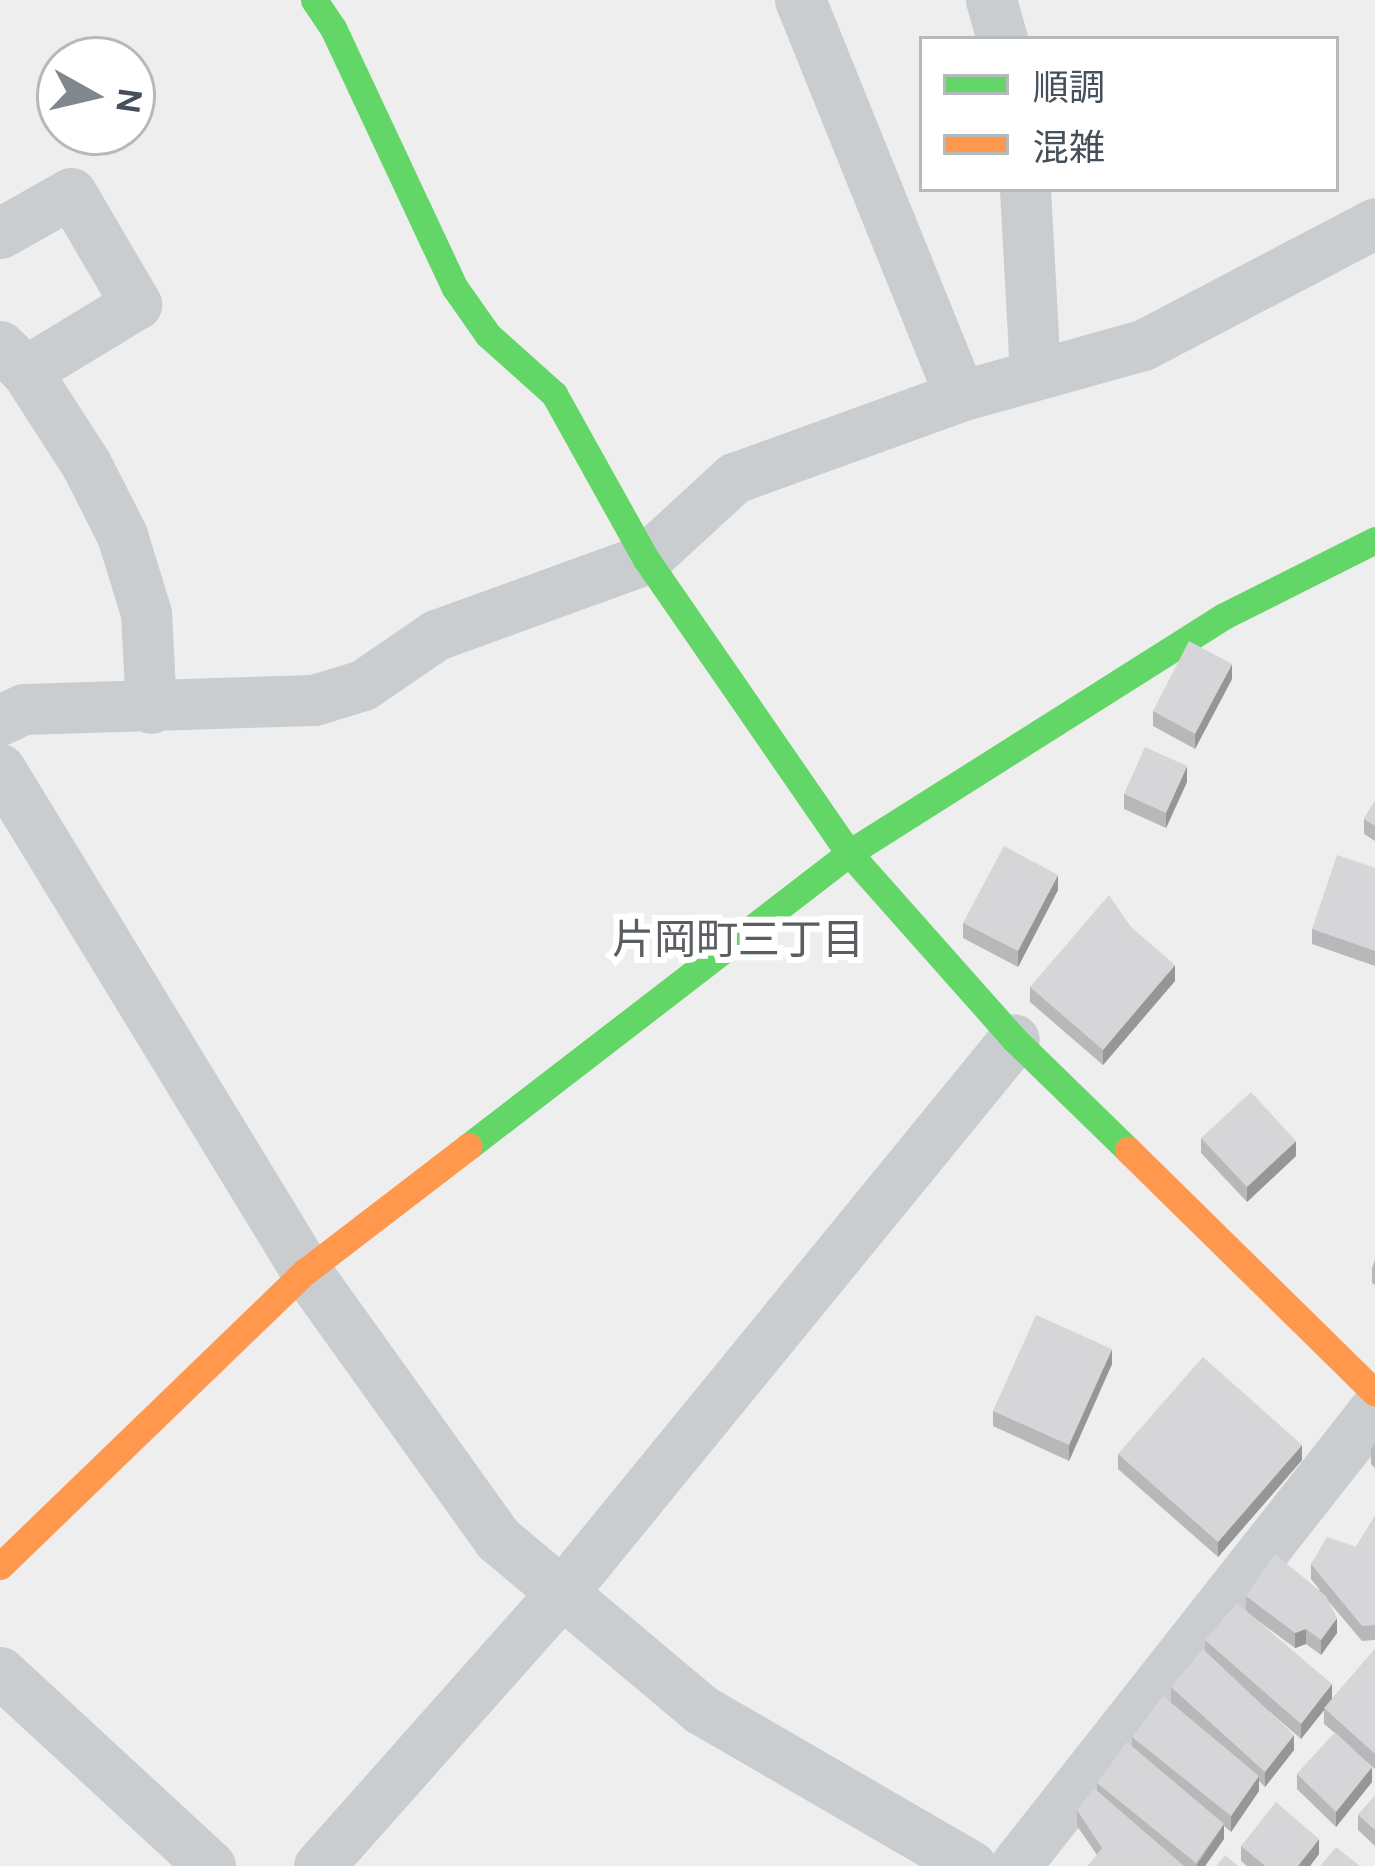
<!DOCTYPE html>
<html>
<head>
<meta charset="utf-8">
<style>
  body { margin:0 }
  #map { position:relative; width:1375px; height:1866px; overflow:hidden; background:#efeeee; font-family:"DM Sans","Noto Sans JP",sans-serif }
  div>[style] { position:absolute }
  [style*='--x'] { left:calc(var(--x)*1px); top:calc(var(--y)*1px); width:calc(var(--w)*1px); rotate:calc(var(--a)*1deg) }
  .street>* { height:51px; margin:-25.5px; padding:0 25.5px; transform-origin:25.5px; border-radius:25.5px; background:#cacdcf }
  .fast>* { height:27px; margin:-13.5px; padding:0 13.5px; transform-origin:13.5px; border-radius:13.5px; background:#63d668 }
  .slow>* { height:27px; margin:-13.5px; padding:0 13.5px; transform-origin:13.5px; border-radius:13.5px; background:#ff974d }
  .wall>* { inset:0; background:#b8b8ba }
  .shaded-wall>* { inset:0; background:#969697 }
  .building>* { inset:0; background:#d6d6d8 }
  span { translate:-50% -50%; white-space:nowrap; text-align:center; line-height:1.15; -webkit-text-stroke:12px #fff; paint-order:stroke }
  .neighbourhood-label { font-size:42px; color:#5a5e63 }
  .legend { position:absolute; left:919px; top:36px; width:420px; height:156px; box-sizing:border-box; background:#fff; border:3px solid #b5b9bd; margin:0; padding:15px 21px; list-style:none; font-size:36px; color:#45505b }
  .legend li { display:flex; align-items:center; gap:24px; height:60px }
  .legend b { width:60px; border:3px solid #b5b9bd }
  .north { position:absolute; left:36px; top:36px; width:120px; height:120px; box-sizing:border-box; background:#fff; border:3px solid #b5b9bd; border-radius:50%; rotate:98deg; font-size:33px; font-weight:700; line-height:48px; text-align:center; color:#45505b }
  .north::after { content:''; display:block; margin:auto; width:42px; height:54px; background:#80878e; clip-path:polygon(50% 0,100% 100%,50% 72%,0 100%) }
</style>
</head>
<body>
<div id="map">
  <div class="street">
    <div style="--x:800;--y:0;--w:427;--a:68"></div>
    <div style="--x:991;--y:0;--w:41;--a:74.2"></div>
    <div style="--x:1025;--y:189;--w:184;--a:86.9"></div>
    <div style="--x:0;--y:233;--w:81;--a:-29.4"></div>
    <div style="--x:71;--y:193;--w:129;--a:59.6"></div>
    <div style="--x:136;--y:304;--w:129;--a:148.7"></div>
    <div style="--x:0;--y:346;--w:36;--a:44"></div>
    <div style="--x:26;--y:371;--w:111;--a:57.2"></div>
    <div style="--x:86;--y:464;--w:80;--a:63.1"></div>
    <div style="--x:122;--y:535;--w:82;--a:72.9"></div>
    <div style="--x:146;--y:613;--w:95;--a:87"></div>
    <div style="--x:0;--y:720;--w:26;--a:-25"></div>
    <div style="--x:24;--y:709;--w:290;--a:-1.8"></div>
    <div style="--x:314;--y:700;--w:51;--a:-17"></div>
    <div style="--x:363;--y:685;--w:88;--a:-34.4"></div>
    <div style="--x:436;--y:635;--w:223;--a:-19.9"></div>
    <div style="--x:646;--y:559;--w:120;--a:-42.6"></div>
    <div style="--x:734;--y:478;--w:240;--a:-19.9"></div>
    <div style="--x:960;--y:396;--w:190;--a:-15.6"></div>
    <div style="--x:1143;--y:345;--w:262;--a:-27.7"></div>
    <div style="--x:0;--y:769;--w:588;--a:58.64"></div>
    <div style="--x:306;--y:1271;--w:330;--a:54.4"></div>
    <div style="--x:498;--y:1539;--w:266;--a:40"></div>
    <div style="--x:702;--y:1710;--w:311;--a:30.1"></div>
    <div style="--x:0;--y:1672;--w:286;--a:42.7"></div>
    <div style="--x:319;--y:1866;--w:369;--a:-48.4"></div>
    <div style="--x:564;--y:1590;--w:711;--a:-50.76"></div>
    <div style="--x:1015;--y:1866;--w:582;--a:-51.77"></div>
  </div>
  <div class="fast">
    <div style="--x:314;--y:0;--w:34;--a:56"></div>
    <div style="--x:333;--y:28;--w:287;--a:64.9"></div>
    <div style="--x:455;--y:288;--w:57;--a:54.9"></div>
    <div style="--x:488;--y:335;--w:89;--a:41.8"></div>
    <div style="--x:554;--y:394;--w:189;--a:60.9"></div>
    <div style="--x:646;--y:559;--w:357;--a:55.4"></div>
    <div style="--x:849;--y:853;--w:249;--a:48.4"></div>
    <div style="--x:1014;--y:1039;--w:159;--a:44.2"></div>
    <div style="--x:469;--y:1146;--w:480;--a:-37.6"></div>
    <div style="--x:849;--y:853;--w:444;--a:-32.3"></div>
    <div style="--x:1224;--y:616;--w:169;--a:-26.7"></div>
  </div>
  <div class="slow">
    <div style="--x:1128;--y:1150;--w:346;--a:44.5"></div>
    <div style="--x:0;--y:1566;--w:425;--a:-44"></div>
    <div style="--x:306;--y:1271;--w:205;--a:-37.5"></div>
  </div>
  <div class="wall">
    <div style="clip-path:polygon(1232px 679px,1195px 749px,1153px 726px,1153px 711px)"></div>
    <div style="clip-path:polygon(1187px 782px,1166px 828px,1124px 809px,1124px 794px)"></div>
    <div style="clip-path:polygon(1375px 801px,1375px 841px,1364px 834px,1364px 819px)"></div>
    <div style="clip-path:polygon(1375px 868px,1375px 966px,1312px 944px,1312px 929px)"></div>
    <div style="clip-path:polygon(1058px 890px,1018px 967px,963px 938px,963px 923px)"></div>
    <div style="clip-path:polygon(1131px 927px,1175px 981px,1103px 1065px,1030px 1002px,1030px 987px)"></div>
    <div style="clip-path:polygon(1201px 1138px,1296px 1156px,1247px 1202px,1201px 1153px)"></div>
    <div style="clip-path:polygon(1375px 1260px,1375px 1285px,1372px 1283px,1372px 1268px)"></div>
    <div style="clip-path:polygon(1112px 1364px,1069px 1461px,993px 1426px,993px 1411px)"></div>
    <div style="clip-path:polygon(1375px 1443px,1375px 1468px,1371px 1464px,1371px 1449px)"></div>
    <div style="clip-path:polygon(1118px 1454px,1302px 1460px,1218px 1557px,1118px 1469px)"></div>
    <div style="clip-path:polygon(1375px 1516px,1375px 1640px,1362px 1641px,1329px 1602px,1337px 1633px,1321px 1655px,1306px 1644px,1295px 1648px,1253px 1617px,1332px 1699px,1375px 1649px,1375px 1769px,1356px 1753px,1372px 1782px,1336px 1827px,1297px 1789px,1297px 1774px,1335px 1733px,1324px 1724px,1324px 1710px,1301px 1739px,1269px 1711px,1294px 1750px,1265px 1787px,1259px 1781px,1259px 1791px,1231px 1832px,1224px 1826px,1224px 1839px,1205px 1866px,1088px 1866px,1097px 1855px,1077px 1826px,1077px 1810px,1097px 1791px,1097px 1783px,1132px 1747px,1132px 1737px,1171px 1702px,1171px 1687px,1205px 1651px,1205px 1640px,1246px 1610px,1246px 1596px,1320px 1590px,1311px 1579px,1311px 1564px,1356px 1547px)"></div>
    <div style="clip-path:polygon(1375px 1796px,1375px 1846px,1358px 1830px,1358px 1815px)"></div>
    <div style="clip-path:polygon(1241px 1846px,1319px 1854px,1310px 1866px,1247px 1866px,1241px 1861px)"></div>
  </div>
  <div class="shaded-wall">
    <div style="clip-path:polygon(1232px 664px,1232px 679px,1195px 749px,1195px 734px)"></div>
    <div style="clip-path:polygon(1187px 766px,1187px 782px,1166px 828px,1166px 813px)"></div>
    <div style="clip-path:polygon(1058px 875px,1058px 890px,1018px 967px,1018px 951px)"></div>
    <div style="clip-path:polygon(1175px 965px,1175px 981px,1103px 1065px,1103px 1050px)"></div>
    <div style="clip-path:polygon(1296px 1141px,1296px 1156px,1247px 1202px,1247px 1187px)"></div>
    <div style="clip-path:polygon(1112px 1349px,1112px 1364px,1069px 1461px,1069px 1445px)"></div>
    <div style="clip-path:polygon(1302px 1445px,1302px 1460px,1218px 1557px,1218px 1542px)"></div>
    <div style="clip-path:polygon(1337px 1618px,1337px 1633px,1321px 1655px,1321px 1640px)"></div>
    <div style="clip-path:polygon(1306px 1629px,1306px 1644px,1295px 1648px,1295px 1633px)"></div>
    <div style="clip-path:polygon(1332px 1684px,1332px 1700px,1301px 1739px,1301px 1724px)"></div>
    <div style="clip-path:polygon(1294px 1735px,1294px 1750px,1265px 1787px,1265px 1772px)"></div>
    <div style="clip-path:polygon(1372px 1767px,1372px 1782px,1336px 1827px,1336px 1812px)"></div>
    <div style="clip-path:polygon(1259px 1776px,1259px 1791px,1231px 1832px,1231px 1816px)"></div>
    <div style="clip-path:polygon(1224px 1824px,1224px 1839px,1205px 1866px,1196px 1866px)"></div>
    <div style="clip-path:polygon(1319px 1839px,1319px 1854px,1310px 1866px,1298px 1866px)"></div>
  </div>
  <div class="building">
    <div style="clip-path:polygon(1189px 641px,1232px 664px,1195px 734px,1153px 711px)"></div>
    <div style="clip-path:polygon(1145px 747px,1187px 766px,1166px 813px,1124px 794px)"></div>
    <div style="clip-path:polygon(1375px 801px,1375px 826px,1364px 819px)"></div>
    <div style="clip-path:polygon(1004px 846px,1058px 875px,1018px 951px,963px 923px)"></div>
    <div style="clip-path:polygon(1337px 855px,1375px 868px,1375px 951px,1312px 929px)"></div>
    <div style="clip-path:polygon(1109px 895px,1131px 927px,1175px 965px,1103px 1050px,1030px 987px)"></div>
    <div style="clip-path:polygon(1251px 1092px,1296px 1141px,1247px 1187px,1201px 1138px)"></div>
    <div style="clip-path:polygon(1036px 1315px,1112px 1349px,1069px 1445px,993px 1411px)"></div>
    <div style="clip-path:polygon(1203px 1357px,1302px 1445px,1218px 1542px,1118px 1454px)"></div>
    <div style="clip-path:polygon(1375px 1516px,1375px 1625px,1362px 1626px,1311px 1564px,1327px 1537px,1356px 1547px)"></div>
    <div style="clip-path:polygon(1275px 1554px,1326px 1596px,1337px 1618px,1321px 1640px,1306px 1629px,1295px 1633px,1246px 1596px)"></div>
    <div style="clip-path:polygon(1237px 1603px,1332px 1684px,1301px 1724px,1205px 1640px)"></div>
    <div style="clip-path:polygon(1203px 1649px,1294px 1735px,1265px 1772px,1171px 1687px)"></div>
    <div style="clip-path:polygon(1375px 1649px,1375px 1754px,1324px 1708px)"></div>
    <div style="clip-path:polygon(1163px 1696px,1259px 1776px,1231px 1816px,1132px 1737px)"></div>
    <div style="clip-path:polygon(1335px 1732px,1372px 1767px,1336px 1812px,1297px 1774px)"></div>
    <div style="clip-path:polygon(1127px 1742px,1224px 1824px,1196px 1863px,1097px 1783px)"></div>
    <div style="clip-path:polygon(1094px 1788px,1184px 1866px,1088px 1866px,1102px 1848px,1077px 1810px)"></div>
    <div style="clip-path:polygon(1375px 1796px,1375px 1830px,1358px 1815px)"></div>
    <div style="clip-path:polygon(1276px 1802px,1319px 1839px,1298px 1866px,1265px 1866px,1241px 1846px)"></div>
    <div style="clip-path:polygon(1336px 1847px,1360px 1866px,1320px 1866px)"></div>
    <div style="clip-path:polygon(1225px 1855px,1238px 1866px,1216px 1866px)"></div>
  </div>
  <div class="neighbourhood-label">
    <span style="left:738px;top:940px">片岡町三丁目</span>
  </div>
  <ul class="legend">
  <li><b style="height:15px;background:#63d668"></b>順調</li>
  <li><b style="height:15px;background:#ff974d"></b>混雑</li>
  </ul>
  <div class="north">N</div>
</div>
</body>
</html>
